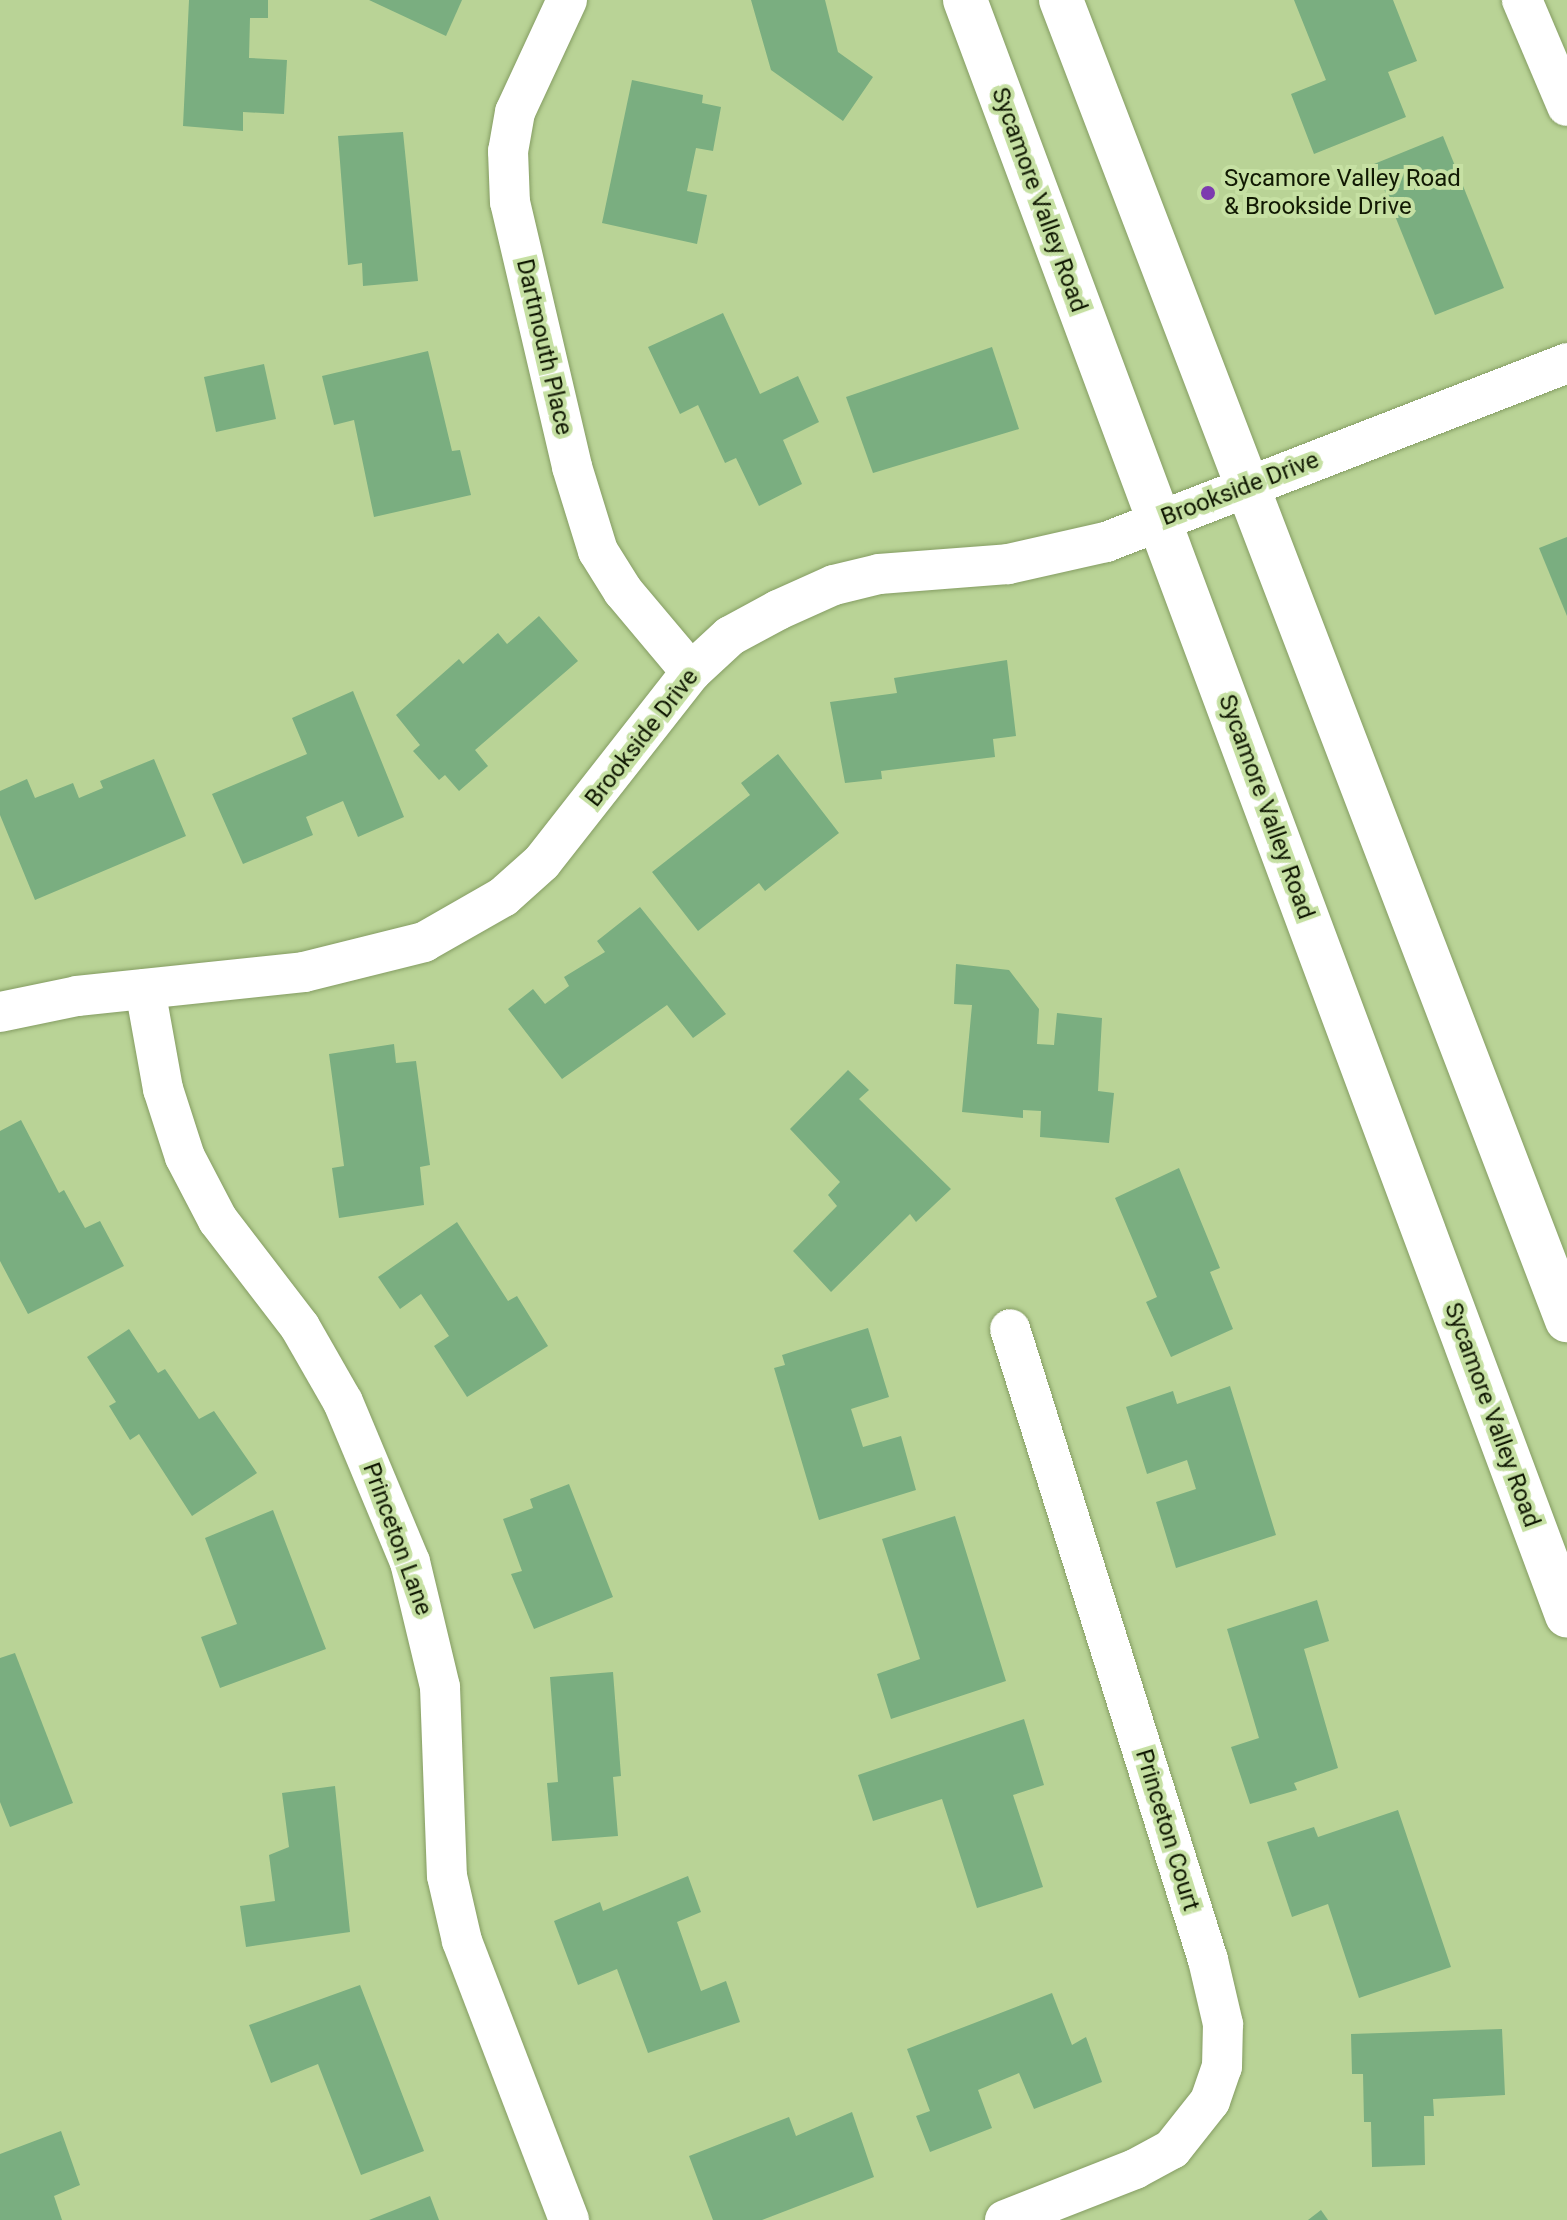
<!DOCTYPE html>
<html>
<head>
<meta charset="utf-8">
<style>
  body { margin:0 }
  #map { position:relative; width:1567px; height:2220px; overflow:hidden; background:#b9d396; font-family:Roboto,sans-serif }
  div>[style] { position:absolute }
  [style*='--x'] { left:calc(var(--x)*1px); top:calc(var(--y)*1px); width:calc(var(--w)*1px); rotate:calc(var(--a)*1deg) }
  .building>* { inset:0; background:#7aae80 }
  .roads { filter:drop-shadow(0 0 2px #859d63) drop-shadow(0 0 2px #859d63) }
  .minor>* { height:40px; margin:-20px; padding:0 20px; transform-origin:20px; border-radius:20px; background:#fff }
  .secondary>* { height:44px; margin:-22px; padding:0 22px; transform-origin:22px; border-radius:22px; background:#fff }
  .dots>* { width:22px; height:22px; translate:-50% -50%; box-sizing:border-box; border:4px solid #c6e0a3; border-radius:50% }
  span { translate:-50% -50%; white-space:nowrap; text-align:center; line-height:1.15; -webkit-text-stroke:8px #c6e0a3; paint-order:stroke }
  .poi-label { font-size:24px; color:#111903 }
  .left { translate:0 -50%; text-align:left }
  .street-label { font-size:24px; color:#111903 }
</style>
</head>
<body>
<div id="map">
  <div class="building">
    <div style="clip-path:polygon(189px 0,268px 0,268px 18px,250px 18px,249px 58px,287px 60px,284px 114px,243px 112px,243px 131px,183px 126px)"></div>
    <div style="clip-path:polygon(369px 0,462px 0,446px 36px)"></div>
    <div style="clip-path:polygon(751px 0,825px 0,838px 52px,873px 77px,843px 121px,771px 70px)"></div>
    <div style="clip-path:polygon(1294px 0,1393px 0,1417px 61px,1388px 72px,1406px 117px,1314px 154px,1291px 94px,1326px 80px)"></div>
    <div style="clip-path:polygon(632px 80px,703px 95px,702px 103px,721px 107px,713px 151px,696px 148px,687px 191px,707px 195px,697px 244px,602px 223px)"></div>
    <div style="clip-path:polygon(403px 132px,418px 281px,363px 286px,362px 263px,348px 265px,338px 136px)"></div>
    <div style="clip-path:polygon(1443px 136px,1504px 288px,1435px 315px,1374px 164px)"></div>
    <div style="clip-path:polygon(723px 313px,760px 394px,798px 376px,819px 422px,783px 440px,802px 484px,759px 506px,736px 458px,725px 463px,698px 405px,680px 414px,648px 347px)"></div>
    <div style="clip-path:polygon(992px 347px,1019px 429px,873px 473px,846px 397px)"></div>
    <div style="clip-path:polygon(428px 351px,452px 451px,460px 450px,471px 495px,374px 517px,354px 420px,334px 425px,322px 376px)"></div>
    <div style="clip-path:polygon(264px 364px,276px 419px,216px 432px,204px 377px)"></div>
    <div style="clip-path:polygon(1567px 537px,1567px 616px,1539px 548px)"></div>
    <div style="clip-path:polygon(539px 616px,578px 661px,475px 750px,488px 766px,459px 791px,445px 775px,439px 780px,413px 751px,420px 745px,396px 715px,459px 659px,463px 664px,498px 633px,507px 644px)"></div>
    <div style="clip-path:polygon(1007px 660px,1016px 736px,993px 739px,995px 757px,881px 771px,882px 779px,845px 783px,830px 702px,897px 693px,894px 678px)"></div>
    <div style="clip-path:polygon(353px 691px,404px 817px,358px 837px,343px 801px,306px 817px,313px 835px,243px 864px,212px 794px,307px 754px,292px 718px)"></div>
    <div style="clip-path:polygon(778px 754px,839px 833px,765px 891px,759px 883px,698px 931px,652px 872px,750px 795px,741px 783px)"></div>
    <div style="clip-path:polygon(154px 759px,186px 836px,35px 900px,0 815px,0 791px,27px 779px,35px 798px,73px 783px,79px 798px,103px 788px,100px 781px)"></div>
    <div style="clip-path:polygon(640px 907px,726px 1014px,693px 1038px,667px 1005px,562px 1079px,508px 1009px,533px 989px,545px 1004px,569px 986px,564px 977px,605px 952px,597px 941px)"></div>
    <div style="clip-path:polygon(956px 964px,1009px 970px,1039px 1009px,1037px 1044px,1054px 1045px,1057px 1013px,1102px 1018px,1098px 1091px,1114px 1093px,1109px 1143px,1040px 1137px,1041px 1111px,1023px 1110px,1023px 1118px,962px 1112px,972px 1005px,954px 1004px)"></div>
    <div style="clip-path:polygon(394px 1044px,396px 1063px,416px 1061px,430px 1165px,420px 1167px,424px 1205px,339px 1218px,332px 1168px,344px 1166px,329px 1054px)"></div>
    <div style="clip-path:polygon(848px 1070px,869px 1090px,859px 1099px,951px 1189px,916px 1222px,910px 1214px,831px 1292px,793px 1251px,837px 1206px,828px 1195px,840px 1182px,790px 1129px)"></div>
    <div style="clip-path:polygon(21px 1120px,59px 1193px,64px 1190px,85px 1228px,100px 1221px,124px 1266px,28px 1314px,0 1261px,0 1131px)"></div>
    <div style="clip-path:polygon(1179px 1168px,1220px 1268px,1210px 1272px,1233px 1329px,1171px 1357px,1146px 1302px,1157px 1297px,1115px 1198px)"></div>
    <div style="clip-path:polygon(457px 1222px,508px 1301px,517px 1296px,548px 1346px,467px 1397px,434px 1346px,449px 1336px,421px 1294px,400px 1309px,378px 1277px)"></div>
    <div style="clip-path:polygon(868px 1328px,889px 1397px,851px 1409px,863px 1447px,901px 1436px,916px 1490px,819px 1520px,774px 1368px,785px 1365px,782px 1355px)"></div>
    <div style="clip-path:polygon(129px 1329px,158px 1373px,165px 1369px,199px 1419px,214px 1411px,257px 1473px,192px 1516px,139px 1434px,130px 1440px,109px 1406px,116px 1402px,87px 1357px)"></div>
    <div style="clip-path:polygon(1230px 1386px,1276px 1535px,1176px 1568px,1156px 1502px,1196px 1489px,1187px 1460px,1147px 1474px,1126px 1407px,1173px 1391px,1177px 1404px)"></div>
    <div style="clip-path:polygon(569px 1484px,613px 1597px,534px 1629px,511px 1574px,522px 1571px,503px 1519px,533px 1508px,530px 1499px)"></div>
    <div style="clip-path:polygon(273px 1510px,326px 1649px,220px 1688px,201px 1637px,237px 1624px,205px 1538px)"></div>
    <div style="clip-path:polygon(955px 1516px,1006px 1681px,891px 1719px,877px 1674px,920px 1659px,882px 1539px)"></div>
    <div style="clip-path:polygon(1317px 1600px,1329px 1641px,1304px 1649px,1338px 1768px,1294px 1783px,1297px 1790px,1250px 1804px,1231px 1747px,1259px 1738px,1227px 1629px)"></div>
    <div style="clip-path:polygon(15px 1653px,73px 1803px,10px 1827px,0 1802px,0 1658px)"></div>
    <div style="clip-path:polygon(613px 1672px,621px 1776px,613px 1777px,618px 1836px,552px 1841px,547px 1783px,558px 1782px,550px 1677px)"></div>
    <div style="clip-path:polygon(1024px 1719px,1044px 1785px,1013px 1795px,1043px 1887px,977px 1908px,942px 1799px,873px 1821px,858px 1775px)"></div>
    <div style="clip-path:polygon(335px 1786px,350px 1932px,246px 1947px,240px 1906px,275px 1901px,269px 1855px,289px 1847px,282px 1793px)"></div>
    <div style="clip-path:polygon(1398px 1810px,1451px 1967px,1359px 1998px,1328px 1904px,1292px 1917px,1267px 1842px,1314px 1827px,1318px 1837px)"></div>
    <div style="clip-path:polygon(688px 1876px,701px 1912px,677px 1922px,701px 1991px,726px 1981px,740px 2022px,648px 2053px,617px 1969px,578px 1985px,554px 1921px,600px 1902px,603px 1911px)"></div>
    <div style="clip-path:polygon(360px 1985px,424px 2151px,361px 2175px,318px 2064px,271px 2083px,249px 2025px)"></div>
    <div style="clip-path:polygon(1052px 1993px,1072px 2045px,1086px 2037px,1102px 2082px,1034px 2109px,1019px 2073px,978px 2090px,992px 2128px,930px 2152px,916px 2116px,930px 2111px,907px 2049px)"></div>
    <div style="clip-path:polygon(1502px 2029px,1505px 2095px,1433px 2099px,1434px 2116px,1424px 2116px,1425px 2165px,1372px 2167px,1371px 2122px,1364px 2122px,1363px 2074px,1352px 2074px,1351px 2034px)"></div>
    <div style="clip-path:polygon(852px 2112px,874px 2177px,762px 2220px,713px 2220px,689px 2156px,789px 2117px,796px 2136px)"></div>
    <div style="clip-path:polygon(61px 2131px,80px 2185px,54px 2196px,62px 2220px,0 2220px,0 2154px)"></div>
    <div style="clip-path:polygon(430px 2196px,439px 2220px,369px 2220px)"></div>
    <div style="clip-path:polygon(1321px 2210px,1328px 2220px,1308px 2220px)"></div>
  </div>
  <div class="roads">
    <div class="minor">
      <div style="--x:567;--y:0;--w:123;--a:114.9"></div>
      <div style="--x:515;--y:112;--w:40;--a:100"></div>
      <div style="--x:508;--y:151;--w:51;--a:87.8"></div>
      <div style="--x:510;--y:202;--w:272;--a:76.8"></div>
      <div style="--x:572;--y:467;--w:88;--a:72.8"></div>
      <div style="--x:598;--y:551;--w:47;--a:58"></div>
      <div style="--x:623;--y:591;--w:106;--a:50"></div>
      <div style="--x:1522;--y:0;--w:115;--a:67"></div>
      <div style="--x:145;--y:989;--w:102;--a:79.8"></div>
      <div style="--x:163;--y:1089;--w:71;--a:72.1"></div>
      <div style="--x:185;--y:1157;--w:71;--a:62.4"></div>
      <div style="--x:218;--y:1220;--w:135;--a:52.5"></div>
      <div style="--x:300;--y:1327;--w:86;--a:60.2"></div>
      <div style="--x:343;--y:1402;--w:173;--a:67.3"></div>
      <div style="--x:410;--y:1562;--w:129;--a:76.5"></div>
      <div style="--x:440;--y:1687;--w:189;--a:87.9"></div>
      <div style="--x:447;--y:1876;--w:67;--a:77"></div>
      <div style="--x:462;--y:1941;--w:299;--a:69"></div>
      <div style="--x:0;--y:1012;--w:79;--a:-11.7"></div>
      <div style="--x:77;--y:996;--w:228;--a:-6"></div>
      <div style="--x:304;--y:972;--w:124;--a:-14"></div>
      <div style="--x:424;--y:942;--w:91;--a:-29.7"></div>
      <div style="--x:503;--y:897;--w:52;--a:-41.9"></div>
      <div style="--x:542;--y:862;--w:241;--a:-51.9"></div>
      <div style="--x:691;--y:672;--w:53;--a:-42.7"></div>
      <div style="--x:730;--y:636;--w:55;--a:-28.4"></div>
      <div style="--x:778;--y:610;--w:61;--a:-24.1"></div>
      <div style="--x:834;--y:585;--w:46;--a:-13.7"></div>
      <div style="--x:879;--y:574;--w:129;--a:-4.4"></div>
      <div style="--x:1008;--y:564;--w:100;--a:-12.7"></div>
      <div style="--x:1106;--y:542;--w:495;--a:-21.2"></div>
      <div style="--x:1005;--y:2220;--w:140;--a:-21.4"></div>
      <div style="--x:1135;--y:2169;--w:42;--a:-28.4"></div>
      <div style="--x:1172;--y:2149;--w:61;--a:-51.6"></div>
      <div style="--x:1210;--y:2101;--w:36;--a:-71"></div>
      <div style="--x:1222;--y:2067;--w:43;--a:-88.7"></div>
      <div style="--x:1223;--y:2024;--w:66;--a:-103.2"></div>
      <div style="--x:1208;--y:1960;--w:661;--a:-107.42"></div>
    </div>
    <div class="secondary">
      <div style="--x:965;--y:0;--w:1724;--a:69.56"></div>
      <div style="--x:1061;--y:0;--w:1414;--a:69.03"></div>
    </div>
  </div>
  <div class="dots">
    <div style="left:1208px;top:193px;background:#7d3baf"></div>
  </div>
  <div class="poi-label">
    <span class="left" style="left:1224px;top:193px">Sycamore Valley Road<br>&amp; Brookside Drive</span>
  </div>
  <div class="street-label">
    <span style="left:1039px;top:200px;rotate:70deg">Sycamore Valley Road</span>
    <span style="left:544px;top:347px;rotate:77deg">Dartmouth Place</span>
    <span style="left:1240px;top:489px;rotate:-21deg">Brookside Drive</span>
    <span style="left:642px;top:738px;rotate:-52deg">Brookside Drive</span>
    <span style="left:1266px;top:807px;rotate:70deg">Sycamore Valley Road</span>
    <span style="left:1492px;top:1415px;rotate:70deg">Sycamore Valley Road</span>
    <span style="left:397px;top:1539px;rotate:70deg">Princeton Lane</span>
    <span style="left:1167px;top:1830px;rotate:73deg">Princeton Court</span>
  </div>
</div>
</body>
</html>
